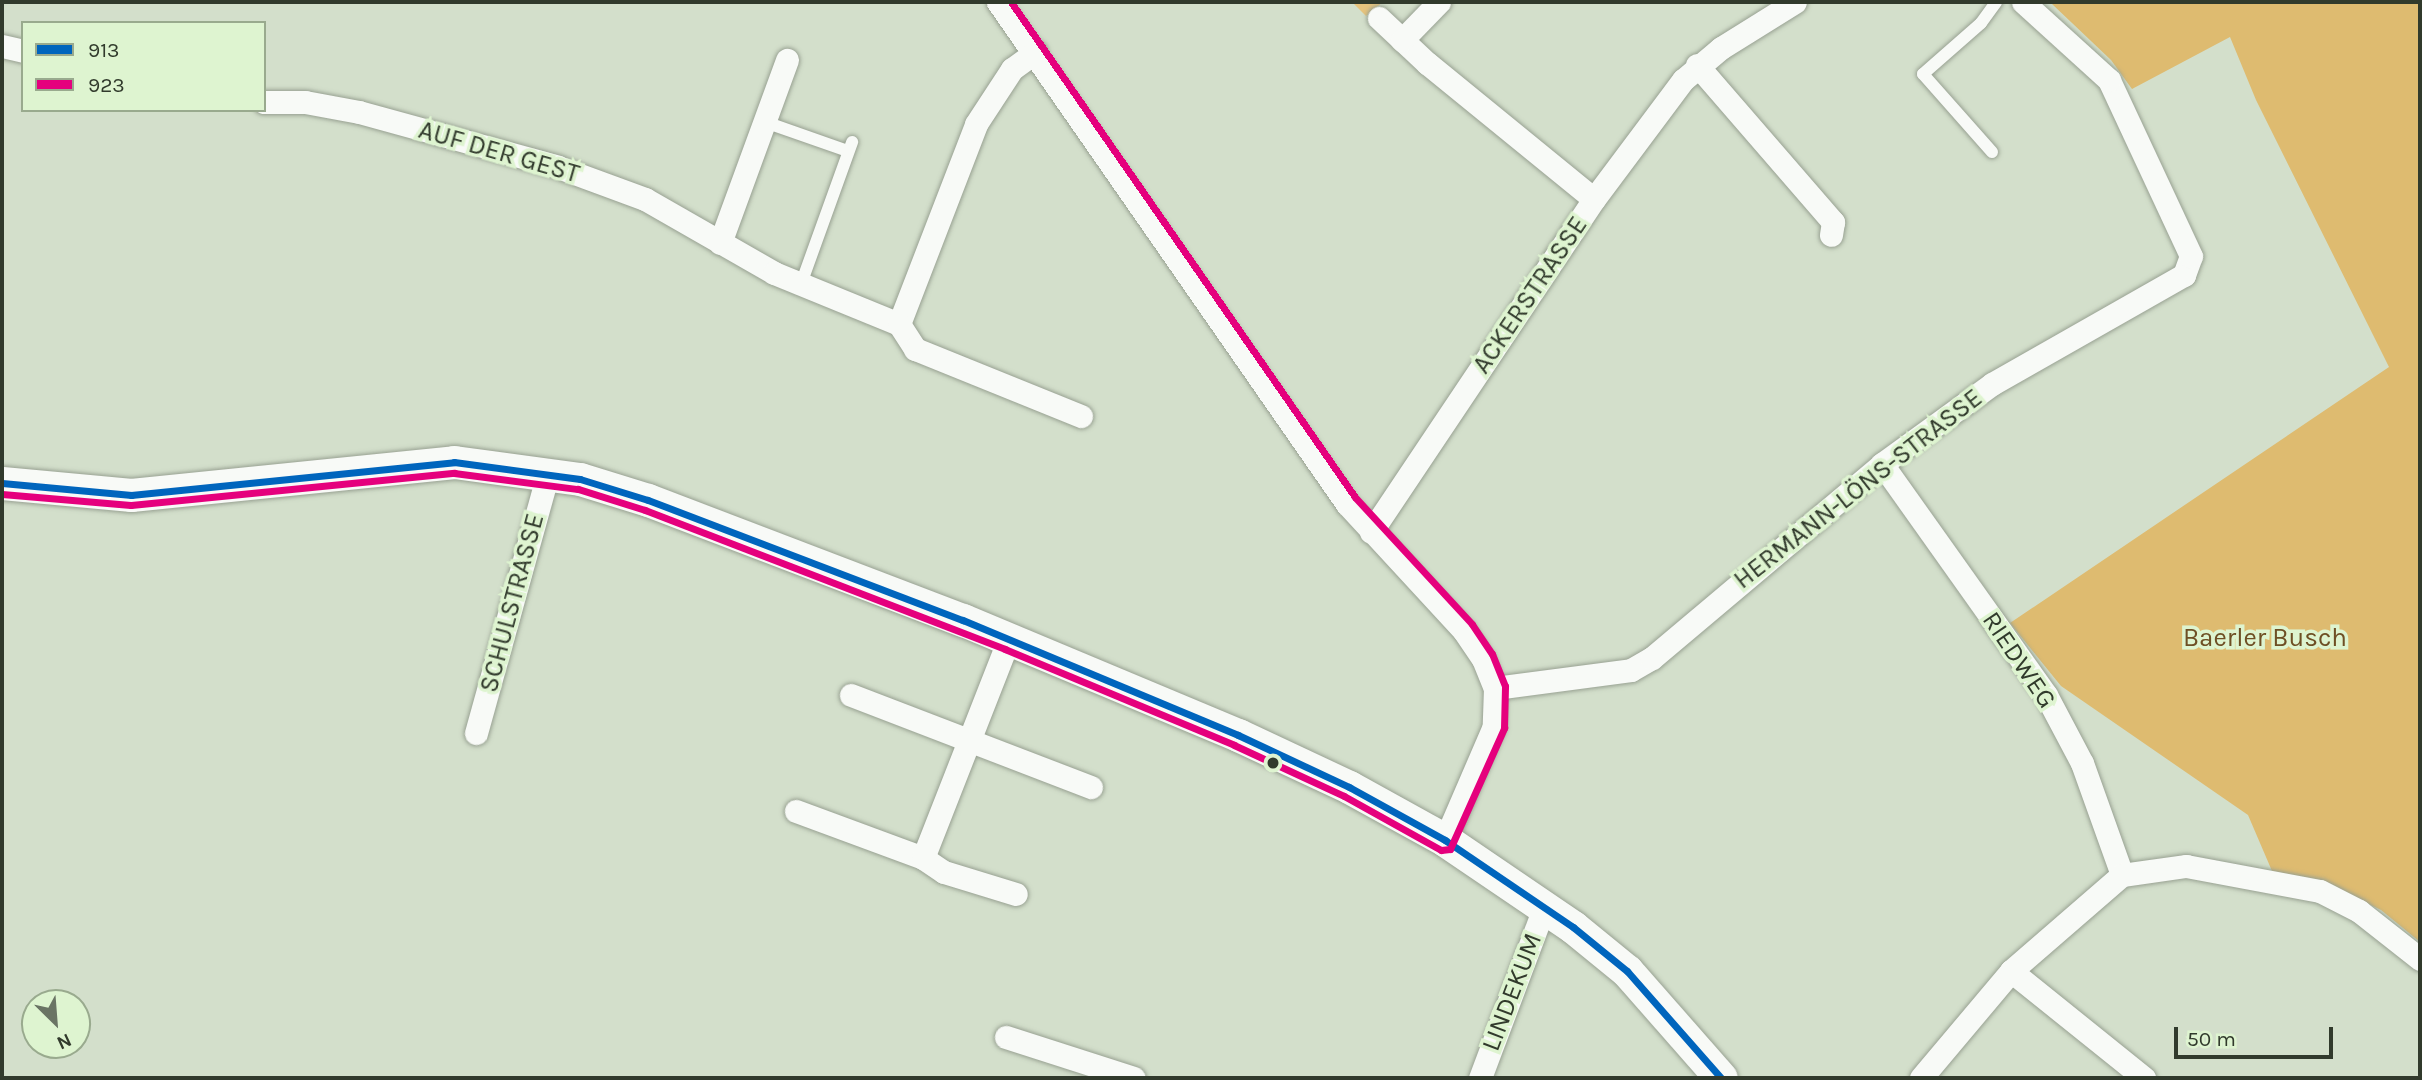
<!DOCTYPE html>
<html>
<head>
<meta charset="utf-8">
<style>
  body { margin:0 }
  #map { position:relative; width:2422px; height:1080px; overflow:hidden; background:#d3dfcb; font-family:Karla,sans-serif }
  div>[style] { position:absolute }
  [style*='--x'] { left:calc(var(--x)*1px); top:calc(var(--y)*1px); width:calc(var(--w)*1px); rotate:calc(var(--a)*1deg) }
  .green>* { inset:0; background:#e6c37d }
  .forest>* { inset:0; background:#debb70 }
  .roads { filter:drop-shadow(0 0 2px #98a192) drop-shadow(0 0 2px #98a192) }
  .lane>* { height:12px; margin:-6px; padding:0 6px; transform-origin:6px; border-radius:6px; background:#f8faf7 }
  .street>* { height:23px; margin:-11.5px; padding:0 11.5px; transform-origin:11.5px; border-radius:11.5px; background:#f8faf7 }
  .secondary>* { height:33px; margin:-16.5px; padding:0 16.5px; transform-origin:16.5px; border-radius:16.5px; background:#f8faf7 }
  .bus-1>* { height:7px; margin:-3.5px; padding:0 3.5px; transform-origin:3.5px; border-radius:3.5px; background:#0065bd }
  .bus-2>* { height:7px; margin:-3.5px; padding:0 3.5px; transform-origin:3.5px; border-radius:3.5px; background:#e5007d }
  .dots>* { width:19px; height:19px; translate:-50% -50%; box-sizing:border-box; border:4px solid #def4d0; border-radius:50% }
  span { translate:-50% -50%; white-space:nowrap; text-align:center; line-height:1.15; -webkit-text-stroke:7px #def4d0; paint-order:stroke }
  .street-label { font-size:26px; color:#313a2c }
  .park-label { font-size:26px; color:#6e4f24 }
  .frame { position:absolute; inset:0; border:4px solid #313a2c; pointer-events:none }
  .legend { position:absolute; left:21px; top:21px; width:245px; height:91px; box-sizing:border-box; background:#def4d0; border:2px solid #99aa8e; margin:0; padding:9px 12px; list-style:none; font-size:21px; color:#313a2c }
  .legend li { display:flex; align-items:center; gap:14px; height:35px }
  .legend b { width:35px; border:2px solid #99aa8e }
  .north { position:absolute; left:21px; top:989px; width:70px; height:70px; box-sizing:border-box; background:#def4d0; border:2px solid #99aa8e; border-radius:50%; rotate:155deg; font-size:19px; font-weight:700; line-height:28px; text-align:center; color:#313a2c }
  .north::after { content:''; display:block; margin:auto; width:24px; height:32px; background:#6a7464; clip-path:polygon(50% 0,100% 100%,50% 72%,0 100%) }
  .scale { position:absolute; left:2174px; top:1027px; width:159px; height:32px; box-sizing:border-box; border:4px solid #313a2c; border-top:0; padding-left:9px; font-size:21px; line-height:24px; white-space:nowrap; color:#313a2c; -webkit-text-stroke:5px #def4d0; paint-order:stroke }
</style>
</head>
<body>
<div id="map">
  <div class="green">
    <div style="clip-path:polygon(1352px 2px,1383px 2px,1366px 16px)"></div>
  </div>
  <div class="forest">
    <div style="clip-path:polygon(2055px 2px,2420px 2px,2420px 942px,2381px 910px,2328px 884px,2272px 871px,2248px 815px,2061px 686px,2010px 623px,2389px 367px,2256px 100px,2230px 37px,2132px 89px,2111px 60px,2052px 4px)"></div>
  </div>
  <div class="roads">
    <div class="lane">
      <div style="--x:765;--y:122;--w:88;--a:19.3"></div>
      <div style="--x:1992;--y:152;--w:104;--a:-131.5"></div>
      <div style="--x:1923;--y:74;--w:77;--a:-41.3"></div>
      <div style="--x:1981;--y:23;--w:26;--a:-54"></div>
      <div style="--x:801;--y:284;--w:151;--a:-70.2"></div>
    </div>
    <div class="street">
      <div style="--x:998;--y:2;--w:611;--a:55.19"></div>
      <div style="--x:1347;--y:504;--w:173;--a:47.3"></div>
      <div style="--x:1464;--y:631;--w:34;--a:56"></div>
      <div style="--x:1483;--y:659;--w:31;--a:68"></div>
      <div style="--x:1495;--y:688;--w:38;--a:92"></div>
      <div style="--x:1494;--y:726;--w:124;--a:113.3"></div>
      <div style="--x:1379;--y:18;--w:66;--a:43.2"></div>
      <div style="--x:1427;--y:63;--w:215;--a:39.2"></div>
      <div style="--x:1402;--y:40;--w:53;--a:-45.8"></div>
      <div style="--x:2;--y:46;--w:22;--a:13"></div>
      <div style="--x:1697;--y:65;--w:208;--a:49.1"></div>
      <div style="--x:1833;--y:222;--w:13;--a:99"></div>
      <div style="--x:264;--y:102;--w:41;--a:0"></div>
      <div style="--x:305;--y:102;--w:55;--a:10.5"></div>
      <div style="--x:359;--y:112;--w:206;--a:15.4"></div>
      <div style="--x:558;--y:167;--w:93;--a:20.2"></div>
      <div style="--x:645;--y:199;--w:149;--a:29.8"></div>
      <div style="--x:774;--y:273;--w:135;--a:22.2"></div>
      <div style="--x:899;--y:324;--w:214;--a:-68.9"></div>
      <div style="--x:976;--y:124;--w:66;--a:-56.8"></div>
      <div style="--x:1012;--y:69;--w:29;--a:-36"></div>
      <div style="--x:720;--y:243;--w:195;--a:-69.9"></div>
      <div style="--x:899;--y:324;--w:30;--a:57"></div>
      <div style="--x:915;--y:349;--w:179;--a:22"></div>
      <div style="--x:1882;--y:464;--w:283;--a:54.6"></div>
      <div style="--x:2046;--y:695;--w:77;--a:62.1"></div>
      <div style="--x:2082;--y:763;--w:119;--a:70.3"></div>
      <div style="--x:1371;--y:532;--w:401;--a:-56.2"></div>
      <div style="--x:1594;--y:199;--w:149;--a:-53.2"></div>
      <div style="--x:1683;--y:80;--w:50;--a:-40.1"></div>
      <div style="--x:1721;--y:48;--w:87;--a:-31.9"></div>
      <div style="--x:1495;--y:688;--w:137;--a:-7.5"></div>
      <div style="--x:1631;--y:670;--w:24;--a:-30"></div>
      <div style="--x:1652;--y:658;--w:301;--a:-40.1"></div>
      <div style="--x:1882;--y:464;--w:136;--a:-36"></div>
      <div style="--x:1992;--y:384;--w:221;--a:-29.6"></div>
      <div style="--x:2184;--y:275;--w:20;--a:-70"></div>
      <div style="--x:2191;--y:256;--w:194;--a:-115"></div>
      <div style="--x:2109;--y:80;--w:116;--a:-137.8"></div>
      <div style="--x:851;--y:695;--w:257;--a:21"></div>
      <div style="--x:476;--y:733;--w:270;--a:-74.5"></div>
      <div style="--x:796;--y:811;--w:135;--a:20.3"></div>
      <div style="--x:923;--y:858;--w:235;--a:-68.6"></div>
      <div style="--x:923;--y:858;--w:25;--a:34"></div>
      <div style="--x:944;--y:872;--w:75;--a:17"></div>
      <div style="--x:2011;--y:971;--w:171;--a:38.8"></div>
      <div style="--x:1006;--y:1037;--w:134;--a:17.8"></div>
      <div style="--x:1480;--y:1078;--w:185;--a:-69.4"></div>
      <div style="--x:1921;--y:1078;--w:140;--a:-49.9"></div>
      <div style="--x:2011;--y:971;--w:147;--a:-40.9"></div>
      <div style="--x:2122;--y:875;--w:65;--a:-8"></div>
      <div style="--x:2186;--y:866;--w:136;--a:10.6"></div>
      <div style="--x:2320;--y:891;--w:44;--a:27.1"></div>
      <div style="--x:2359;--y:911;--w:78;--a:38.2"></div>
    </div>
    <div class="secondary">
      <div style="--x:2;--y:483;--w:130;--a:5.3"></div>
      <div style="--x:131;--y:495;--w:325;--a:-5.8"></div>
      <div style="--x:454;--y:462;--w:127;--a:7.7"></div>
      <div style="--x:580;--y:479;--w:71;--a:17.2"></div>
      <div style="--x:648;--y:500;--w:337;--a:20.9"></div>
      <div style="--x:963;--y:620;--w:298;--a:22.7"></div>
      <div style="--x:1238;--y:735;--w:123;--a:25.1"></div>
      <div style="--x:1349;--y:787;--w:110;--a:28.9"></div>
      <div style="--x:1445;--y:840;--w:155;--a:34.2"></div>
      <div style="--x:1573;--y:927;--w:70;--a:39.2"></div>
      <div style="--x:1627;--y:971;--w:142;--a:48.7"></div>
    </div>
  </div>
  <div class="bus-1">
    <div style="--x:2;--y:483;--w:130;--a:5.3"></div>
    <div style="--x:131;--y:495;--w:325;--a:-5.8"></div>
    <div style="--x:454;--y:462;--w:127;--a:7.7"></div>
    <div style="--x:580;--y:479;--w:71;--a:17.2"></div>
    <div style="--x:648;--y:500;--w:337;--a:20.9"></div>
    <div style="--x:963;--y:620;--w:298;--a:22.7"></div>
    <div style="--x:1238;--y:735;--w:123;--a:25.1"></div>
    <div style="--x:1349;--y:787;--w:110;--a:28.9"></div>
    <div style="--x:1445;--y:840;--w:155;--a:34.2"></div>
    <div style="--x:1573;--y:927;--w:70;--a:39.2"></div>
    <div style="--x:1627;--y:971;--w:142;--a:48.7"></div>
  </div>
  <div class="bus-2">
    <div style="--x:2;--y:494;--w:129;--a:4.9"></div>
    <div style="--x:131;--y:505;--w:325;--a:-5.7"></div>
    <div style="--x:454;--y:473;--w:125;--a:7.4"></div>
    <div style="--x:578;--y:489;--w:70;--a:17.4"></div>
    <div style="--x:645;--y:510;--w:386;--a:21.1"></div>
    <div style="--x:1005;--y:649;--w:248;--a:22.7"></div>
    <div style="--x:1234;--y:745;--w:121;--a:24.9"></div>
    <div style="--x:1344;--y:796;--w:111;--a:29.1"></div>
    <div style="--x:1441;--y:850;--w:9;--a:-6"></div>
    <div style="--x:1450;--y:849;--w:133;--a:-65.9"></div>
    <div style="--x:1504;--y:728;--w:42;--a:-88.6"></div>
    <div style="--x:1505;--y:686;--w:35;--a:-112"></div>
    <div style="--x:1492;--y:654;--w:36;--a:-124"></div>
    <div style="--x:1472;--y:624;--w:173;--a:-132.7"></div>
    <div style="--x:1355;--y:497;--w:603;--a:-124.8"></div>
  </div>
  <div class="dots">
    <div style="left:1273px;top:763px;background:#313a2c"></div>
  </div>
  <div class="street-label">
    <span style="left:499px;top:152px;rotate:16deg">AUF DER GEST</span>
    <span style="left:1530px;top:295px;rotate:-56deg">ACKERSTRASSE</span>
    <span style="left:1858px;top:489px;rotate:-38deg">HERMANN-LÖNS-STRASSE</span>
    <span style="left:512px;top:603px;rotate:-75deg">SCHULSTRASSE</span>
    <span style="left:2019px;top:660px;rotate:56deg">RIEDWEG</span>
    <span style="left:1512px;top:992px;rotate:-69deg">LINDEKUM</span>
  </div>
  <div class="park-label">
    <span style="left:2265px;top:638px">Baerler Busch</span>
  </div>
  <div class="frame"></div>
  <ul class="legend">
  <li><b style="height:9px;background:#0065bd"></b>913</li>
  <li><b style="height:9px;background:#e5007d"></b>923</li>
  </ul>
  <div class="north">N</div>
  <div class="scale">50 m</div>
</div>
</body>
</html>
